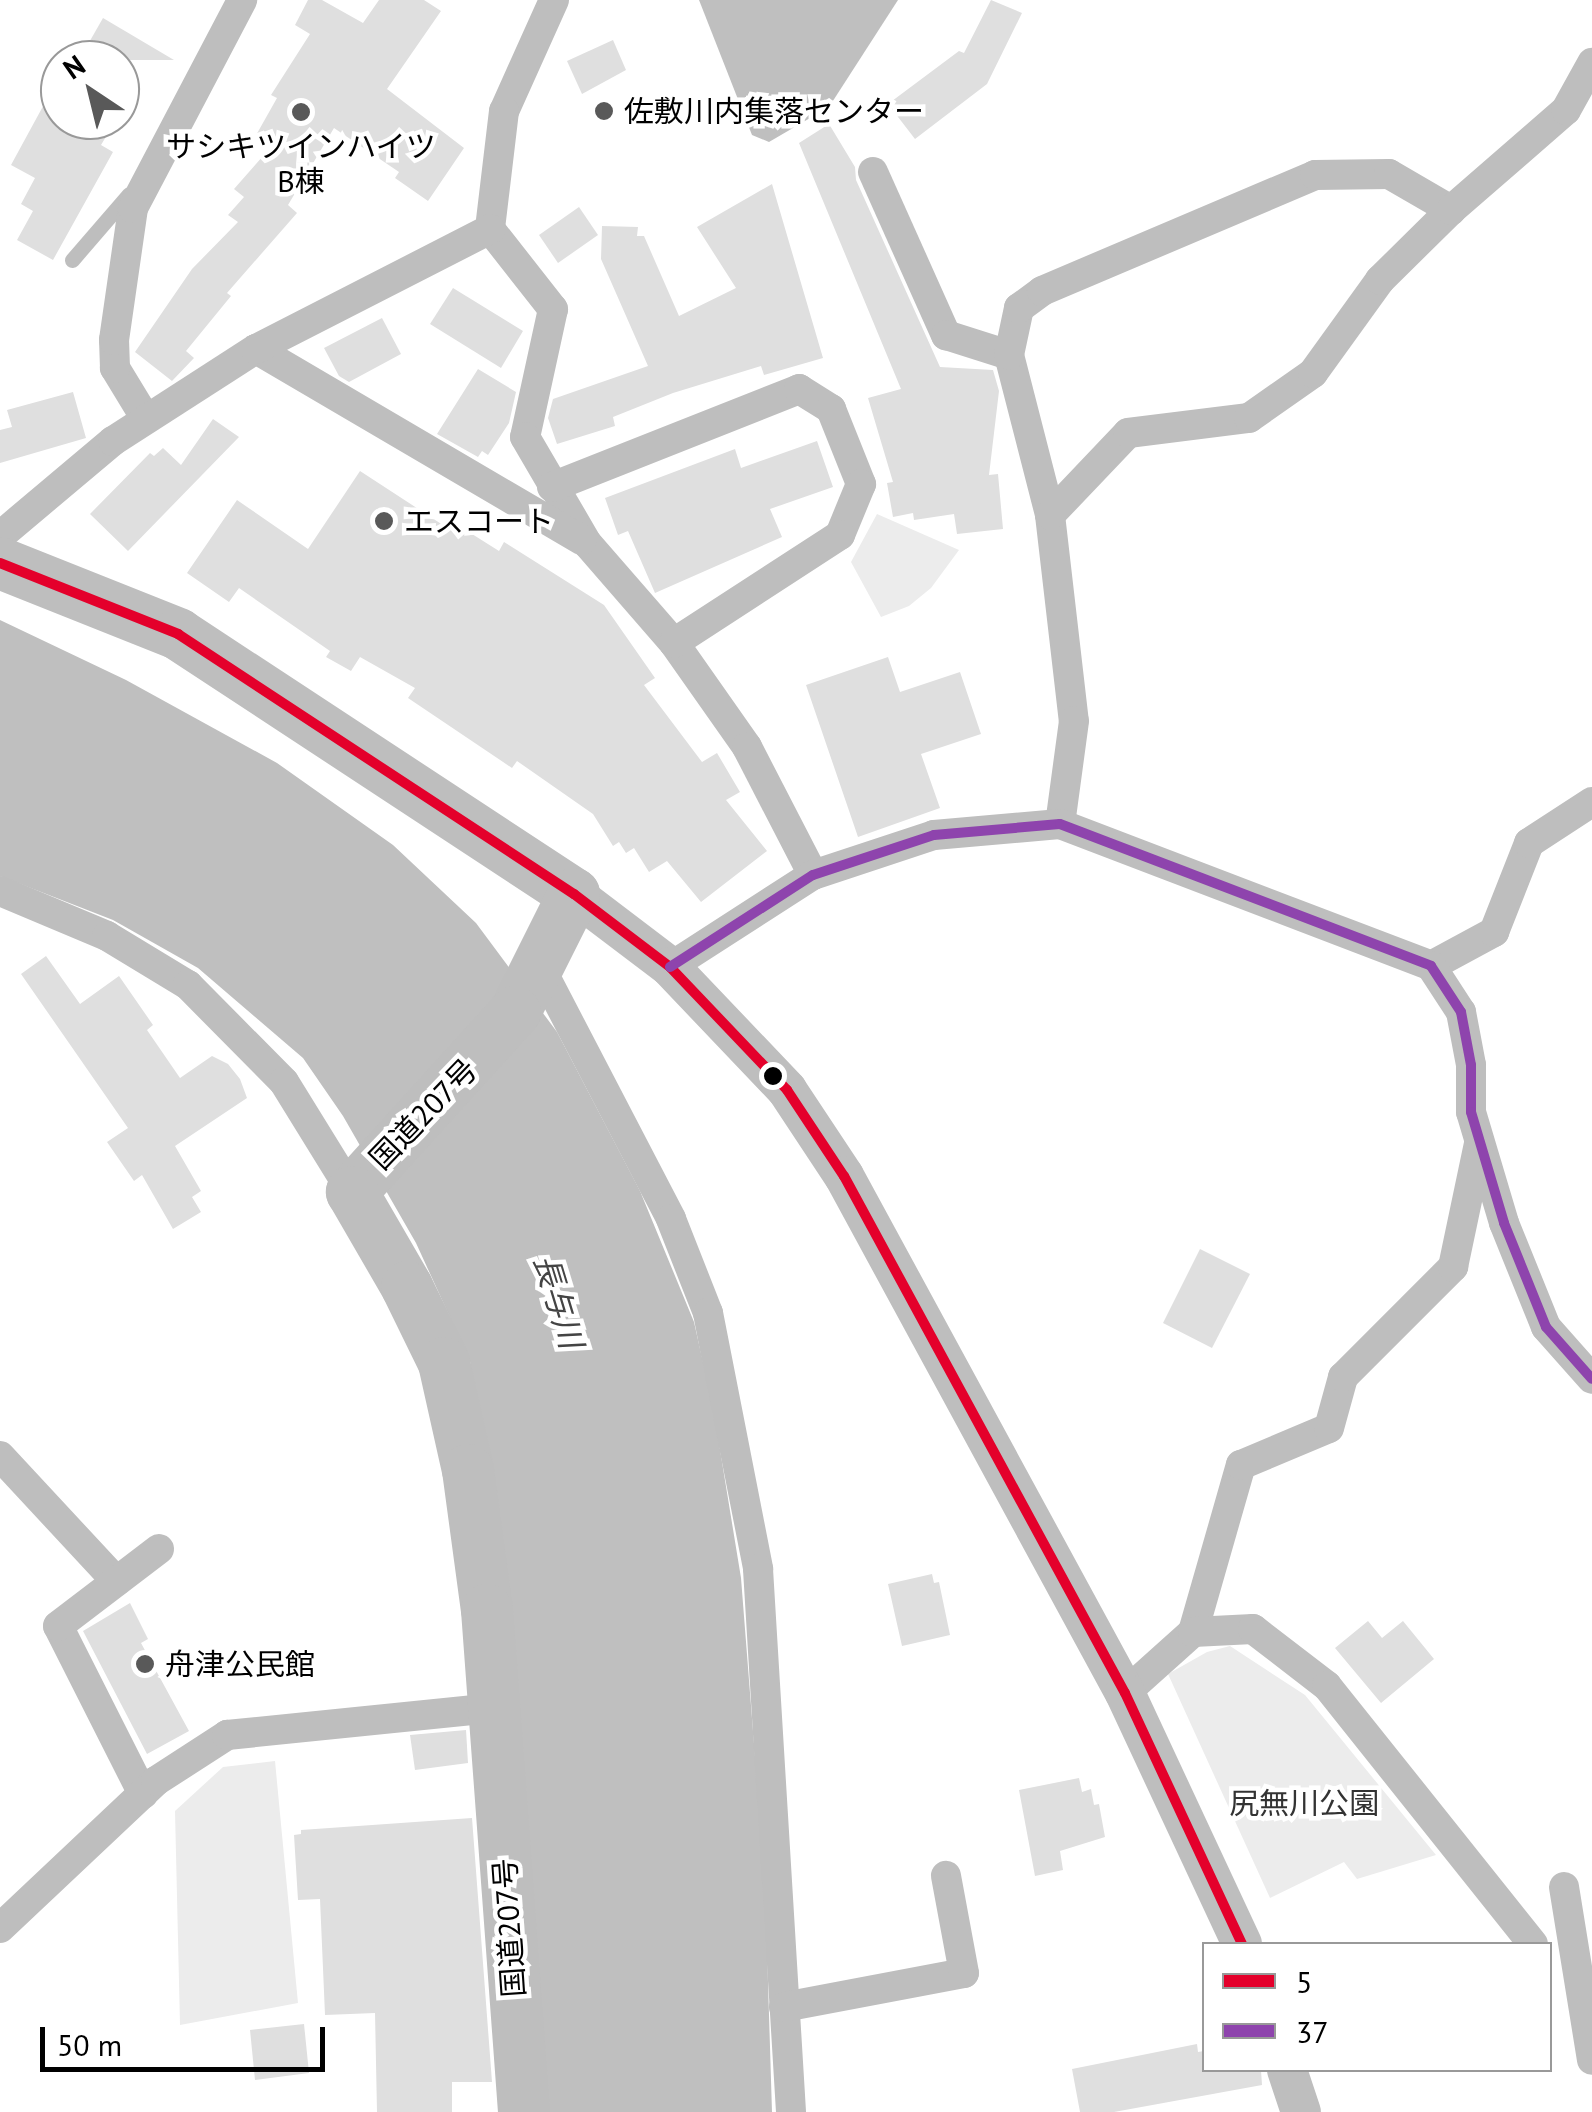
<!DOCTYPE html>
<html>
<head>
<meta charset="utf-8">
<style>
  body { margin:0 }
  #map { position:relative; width:1592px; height:2112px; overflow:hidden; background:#fff; font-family:"PT Sans","Noto Sans JP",sans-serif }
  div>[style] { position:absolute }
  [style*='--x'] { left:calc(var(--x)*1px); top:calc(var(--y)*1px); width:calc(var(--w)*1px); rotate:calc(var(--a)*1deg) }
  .green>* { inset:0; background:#ececec }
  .water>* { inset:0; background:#bfbfbf }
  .building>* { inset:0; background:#dfdfdf }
  .service>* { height:15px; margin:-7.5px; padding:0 7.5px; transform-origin:7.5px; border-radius:7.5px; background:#bebebe }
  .minor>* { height:30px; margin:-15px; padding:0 15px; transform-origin:15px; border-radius:15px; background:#bebebe }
  .tertiary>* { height:40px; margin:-20px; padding:0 20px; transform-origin:20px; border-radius:20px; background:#bebebe }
  .trunk>* { height:52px; margin:-26px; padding:0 26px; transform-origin:26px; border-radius:26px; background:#bebebe }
  .bus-1>* { height:10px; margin:-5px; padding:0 5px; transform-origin:5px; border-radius:5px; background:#e4002b }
  .bus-2>* { height:10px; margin:-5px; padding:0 5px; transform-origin:5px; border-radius:5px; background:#8e44ad }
  .dots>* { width:28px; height:28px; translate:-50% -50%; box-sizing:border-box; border:5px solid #fff; border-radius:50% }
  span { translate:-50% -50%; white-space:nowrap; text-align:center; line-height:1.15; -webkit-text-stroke:9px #fff; paint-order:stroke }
  .poi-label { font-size:30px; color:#000 }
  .left { translate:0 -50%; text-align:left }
  .street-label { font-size:30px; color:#000 }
  .park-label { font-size:30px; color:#333 }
  .water-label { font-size:32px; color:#444; font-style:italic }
  .legend { position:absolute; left:1202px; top:1942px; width:350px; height:130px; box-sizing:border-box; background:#fff; border:2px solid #999; margin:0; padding:12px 18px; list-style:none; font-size:30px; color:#000 }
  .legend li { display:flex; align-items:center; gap:20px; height:50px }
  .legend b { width:50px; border:2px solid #999 }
  .north { position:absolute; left:40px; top:40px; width:100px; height:100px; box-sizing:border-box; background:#fff; border:2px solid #999; border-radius:50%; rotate:325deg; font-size:28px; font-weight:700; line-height:40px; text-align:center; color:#000 }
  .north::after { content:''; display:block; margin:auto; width:35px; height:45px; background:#595959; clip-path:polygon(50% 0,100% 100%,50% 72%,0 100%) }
  .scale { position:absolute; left:40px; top:2027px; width:285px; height:45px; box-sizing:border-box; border:5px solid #000; border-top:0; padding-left:12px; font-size:30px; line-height:35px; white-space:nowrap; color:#000; -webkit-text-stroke:8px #fff; paint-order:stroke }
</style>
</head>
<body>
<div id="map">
  <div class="green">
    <div style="clip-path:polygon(877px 514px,959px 550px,931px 588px,909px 606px,881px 617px,851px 562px)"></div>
    <div style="clip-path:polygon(1230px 1646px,1305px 1695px,1436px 1855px,1357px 1879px,1344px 1862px,1270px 1898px,1168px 1674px,1207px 1652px)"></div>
    <div style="clip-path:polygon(275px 1761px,298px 2003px,180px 2025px,175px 1811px,223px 1767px)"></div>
  </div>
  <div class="water">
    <div style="clip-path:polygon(699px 0,898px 0,829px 107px,769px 142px,752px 135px)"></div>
    <div style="clip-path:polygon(0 620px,126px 680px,277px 763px,393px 845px,476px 923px,557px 1032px,640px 1191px,694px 1322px,713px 1407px,741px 1578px,765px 1884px,772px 2112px,545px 2112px,470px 1361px,416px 1243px,343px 1116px,303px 1058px,198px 968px,113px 920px,0 876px)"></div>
  </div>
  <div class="building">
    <div style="clip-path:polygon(308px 0,322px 0,363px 23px,379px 0,424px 0,441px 11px,387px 89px,464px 148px,428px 201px,395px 178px,399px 172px,334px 128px,288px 205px,297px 213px,227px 293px,231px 296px,186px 351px,194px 358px,172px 381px,135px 352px,192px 269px,238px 222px,228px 215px,244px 197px,234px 189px,270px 148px,255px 137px,277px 98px,271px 95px,310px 34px,295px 25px)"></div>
    <div style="clip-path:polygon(991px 0,1022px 13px,987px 84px,915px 139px,888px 104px,959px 51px,964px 53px)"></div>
    <div style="clip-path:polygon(103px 18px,174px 60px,79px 60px)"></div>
    <div style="clip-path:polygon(613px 40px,626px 70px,582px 94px,567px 61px)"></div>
    <div style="clip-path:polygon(60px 75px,60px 120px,116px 120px,101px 145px,113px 152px,53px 260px,17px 240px,33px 211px,21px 204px,35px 178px,11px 165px)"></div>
    <div style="clip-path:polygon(829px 124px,855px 167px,856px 180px,940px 367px,993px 370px,999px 391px,989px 475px,998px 474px,1003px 529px,957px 534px,954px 514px,914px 520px,913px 513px,893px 517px,887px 483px,893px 482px,868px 398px,901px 389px,799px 143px)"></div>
    <div style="clip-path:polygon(772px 184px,823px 358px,764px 375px,761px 366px,673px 393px,613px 417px,615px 426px,557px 444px,548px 418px,553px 399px,648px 366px,601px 259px,602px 226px,638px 227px,637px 236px,644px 236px,679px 316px,736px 288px,697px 227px)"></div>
    <div style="clip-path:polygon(579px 207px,598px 235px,558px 263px,539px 235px)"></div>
    <div style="clip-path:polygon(453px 288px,523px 331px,501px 368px,430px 324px)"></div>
    <div style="clip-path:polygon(382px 318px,401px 354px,349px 382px,339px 376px,324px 348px)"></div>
    <div style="clip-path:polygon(478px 369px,516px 392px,509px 423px,488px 455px,482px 451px,478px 457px,437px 434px)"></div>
    <div style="clip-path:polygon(73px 392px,86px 438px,0 463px,0 430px,12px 427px,7px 410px)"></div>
    <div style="clip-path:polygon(213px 419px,239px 437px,128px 551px,90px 514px,150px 453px,154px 456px,163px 448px,181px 465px)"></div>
    <div style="clip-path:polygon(817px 441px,833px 487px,770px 509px,782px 537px,655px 593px,628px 531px,618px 535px,605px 498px,735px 449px,741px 468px)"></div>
    <div style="clip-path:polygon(360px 471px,449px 529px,453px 522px,499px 551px,504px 542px,604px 605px,655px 678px,644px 685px,702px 762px,717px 753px,740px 792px,726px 800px,767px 851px,701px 902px,667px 861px,649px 872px,634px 848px,626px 853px,619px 842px,613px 846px,593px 814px,517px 761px,512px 768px,408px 698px,415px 688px,360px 657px,351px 671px,326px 657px,330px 651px,239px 588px,229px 602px,187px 573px,237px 500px,308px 549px)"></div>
    <div style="clip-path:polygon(888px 657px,900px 692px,960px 672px,981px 734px,921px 754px,940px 808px,858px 837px,806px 685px)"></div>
    <div style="clip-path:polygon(46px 956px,80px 1004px,119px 976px,153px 1025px,147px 1030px,180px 1078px,212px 1056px,228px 1064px,240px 1079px,247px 1098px,175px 1146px,201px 1191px,192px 1197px,201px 1212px,173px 1229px,142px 1175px,134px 1181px,107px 1142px,128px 1128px,21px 974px)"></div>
    <div style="clip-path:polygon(1200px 1249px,1250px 1274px,1212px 1348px,1163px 1323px)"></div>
    <div style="clip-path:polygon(932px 1574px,934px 1583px,939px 1582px,950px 1635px,902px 1646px,888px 1584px)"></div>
    <div style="clip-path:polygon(130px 1603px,148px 1639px,141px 1643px,189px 1731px,147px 1754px,83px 1631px)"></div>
    <div style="clip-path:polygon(1368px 1621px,1382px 1638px,1403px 1621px,1434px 1659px,1381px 1703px,1335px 1648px)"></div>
    <div style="clip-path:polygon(466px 1730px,468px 1763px,415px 1770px,410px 1735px)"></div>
    <div style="clip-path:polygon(1079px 1778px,1082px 1792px,1091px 1789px,1094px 1805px,1099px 1804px,1105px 1837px,1060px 1851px,1063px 1870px,1035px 1876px,1019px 1790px)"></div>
    <div style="clip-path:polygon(472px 1818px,492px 2082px,452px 2082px,452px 2112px,377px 2112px,375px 2013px,325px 2015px,320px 1899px,298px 1900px,294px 1835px,301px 1834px,301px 1830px)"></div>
    <div style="clip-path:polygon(304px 2024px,309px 2073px,255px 2080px,250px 2030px)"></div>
    <div style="clip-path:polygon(1197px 2044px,1198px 2052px,1204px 2051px,1204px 2070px,1261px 2070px,1262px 2085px,1114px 2112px,1080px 2112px,1072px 2069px)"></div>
  </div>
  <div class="service">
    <div style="--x:72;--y:260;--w:87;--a:-49.2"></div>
  </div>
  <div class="minor">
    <div style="--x:554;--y:0;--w:122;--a:114.2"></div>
    <div style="--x:504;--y:111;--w:119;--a:96.8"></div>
    <div style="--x:490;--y:229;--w:102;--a:51.8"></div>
    <div style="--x:553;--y:309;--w:131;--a:102.3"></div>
    <div style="--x:525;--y:437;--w:123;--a:59.7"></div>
    <div style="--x:587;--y:543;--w:133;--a:49"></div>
    <div style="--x:674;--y:643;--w:127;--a:54.9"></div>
    <div style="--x:747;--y:747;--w:144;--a:62.7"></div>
    <div style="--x:873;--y:172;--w:179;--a:65.9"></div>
    <div style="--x:946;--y:335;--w:66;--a:17.6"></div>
    <div style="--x:1009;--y:355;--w:165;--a:75.6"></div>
    <div style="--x:1050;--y:515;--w:207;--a:83.4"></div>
    <div style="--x:1074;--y:721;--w:104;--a:97.7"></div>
    <div style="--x:256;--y:349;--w:378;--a:30.4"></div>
    <div style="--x:1009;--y:355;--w:48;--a:-78"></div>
    <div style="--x:1019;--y:308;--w:29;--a:-36"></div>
    <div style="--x:1042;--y:291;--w:297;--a:-23"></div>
    <div style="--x:1315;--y:175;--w:74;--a:-0.8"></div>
    <div style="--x:1389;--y:174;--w:72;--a:30.1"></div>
    <div style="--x:146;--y:419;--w:60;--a:-121.3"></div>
    <div style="--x:115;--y:368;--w:28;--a:-92"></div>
    <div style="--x:114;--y:340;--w:133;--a:-81.8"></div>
    <div style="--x:133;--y:208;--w:235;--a:-62.3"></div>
    <div style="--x:552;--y:487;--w:266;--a:-21.6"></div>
    <div style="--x:799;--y:389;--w:38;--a:32"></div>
    <div style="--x:831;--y:409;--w:81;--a:68.2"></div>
    <div style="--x:861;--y:484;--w:55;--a:112.4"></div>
    <div style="--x:840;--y:535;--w:198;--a:147"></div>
    <div style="--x:1050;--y:515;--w:113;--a:-46.4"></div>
    <div style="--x:1128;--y:433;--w:122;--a:-7.1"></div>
    <div style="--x:1249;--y:418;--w:78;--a:-35.1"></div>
    <div style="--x:1313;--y:373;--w:115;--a:-54.2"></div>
    <div style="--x:1380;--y:280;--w:100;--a:-44.6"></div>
    <div style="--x:1451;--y:210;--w:152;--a:-41"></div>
    <div style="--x:1566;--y:110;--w:54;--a:-61"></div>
    <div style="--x:0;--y:536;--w:148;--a:-40.1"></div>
    <div style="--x:113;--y:441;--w:170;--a:-32.8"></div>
    <div style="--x:256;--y:349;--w:263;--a:-27.1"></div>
    <div style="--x:0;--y:891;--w:116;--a:22.8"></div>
    <div style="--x:107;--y:936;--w:95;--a:31.2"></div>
    <div style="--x:188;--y:985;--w:136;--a:45.3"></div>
    <div style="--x:284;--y:1082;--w:129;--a:58.3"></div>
    <div style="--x:539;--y:965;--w:286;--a:62.5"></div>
    <div style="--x:671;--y:1219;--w:101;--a:68.5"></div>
    <div style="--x:708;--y:1313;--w:261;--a:78.9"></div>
    <div style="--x:758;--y:1569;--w:544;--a:86.52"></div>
    <div style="--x:1431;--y:966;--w:72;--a:-28.4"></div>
    <div style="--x:1494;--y:932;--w:96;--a:-68.5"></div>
    <div style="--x:1529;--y:843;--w:75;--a:-33.1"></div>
    <div style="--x:670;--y:967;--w:170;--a:-32.8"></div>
    <div style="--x:813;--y:875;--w:127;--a:-18.3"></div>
    <div style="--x:934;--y:835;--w:126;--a:-5"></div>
    <div style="--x:1060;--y:824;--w:397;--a:20.9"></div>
    <div style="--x:1431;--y:966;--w:55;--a:56.9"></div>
    <div style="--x:1461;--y:1012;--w:54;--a:79.3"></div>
    <div style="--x:1471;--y:1065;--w:47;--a:90"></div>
    <div style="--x:1471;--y:1112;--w:116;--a:73.4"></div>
    <div style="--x:1504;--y:1223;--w:112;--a:68"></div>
    <div style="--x:1546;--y:1327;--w:69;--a:48.5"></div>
    <div style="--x:0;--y:1456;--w:171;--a:47.1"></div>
    <div style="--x:1193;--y:1632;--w:174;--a:-74"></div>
    <div style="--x:1241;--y:1465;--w:95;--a:-22.8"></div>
    <div style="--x:1329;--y:1428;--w:53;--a:-74.6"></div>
    <div style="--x:1343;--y:1377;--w:156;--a:-45"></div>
    <div style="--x:1453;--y:1267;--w:126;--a:-78.1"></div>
    <div style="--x:1125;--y:1693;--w:91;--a:-41.9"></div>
    <div style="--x:1193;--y:1632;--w:60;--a:-2.9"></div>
    <div style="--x:1253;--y:1629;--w:93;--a:37.6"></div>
    <div style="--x:1327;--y:1686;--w:330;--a:51.4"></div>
    <div style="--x:143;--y:1794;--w:188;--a:-116.8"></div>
    <div style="--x:58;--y:1626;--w:127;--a:-37.3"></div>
    <div style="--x:1564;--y:1887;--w:175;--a:80.8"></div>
    <div style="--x:0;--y:1928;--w:214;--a:-43.3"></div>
    <div style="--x:156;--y:1781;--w:85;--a:-32.9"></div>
    <div style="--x:227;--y:1735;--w:266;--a:-5.8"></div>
    <div style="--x:784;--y:2007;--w:183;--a:-10.7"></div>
    <div style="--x:964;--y:1973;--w:99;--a:-100.5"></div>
  </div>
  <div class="tertiary">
    <div style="--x:574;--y:894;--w:121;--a:37.2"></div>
    <div style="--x:670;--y:967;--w:170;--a:46.4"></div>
    <div style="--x:787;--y:1090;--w:103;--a:56.5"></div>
    <div style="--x:844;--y:1176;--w:588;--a:61.48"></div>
    <div style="--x:1125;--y:1693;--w:277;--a:65"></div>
    <div style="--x:1287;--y:2070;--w:44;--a:71.6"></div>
  </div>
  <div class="trunk">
    <div style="--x:0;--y:563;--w:192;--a:21.7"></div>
    <div style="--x:178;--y:634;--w:474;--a:33.3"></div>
    <div style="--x:574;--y:894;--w:132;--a:116.6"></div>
    <div style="--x:515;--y:1012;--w:243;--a:132.2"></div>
    <div style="--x:352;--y:1192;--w:110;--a:59.9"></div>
    <div style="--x:407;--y:1287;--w:85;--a:64"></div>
    <div style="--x:444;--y:1363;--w:110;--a:77.4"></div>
    <div style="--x:468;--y:1470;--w:141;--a:82.3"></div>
    <div style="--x:487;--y:1610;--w:503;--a:85.78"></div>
  </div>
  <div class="bus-1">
    <div style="--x:0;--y:563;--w:192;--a:21.7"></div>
    <div style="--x:178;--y:634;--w:474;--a:33.3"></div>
    <div style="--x:574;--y:894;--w:121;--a:37.2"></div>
    <div style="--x:670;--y:967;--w:170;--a:46.4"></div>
    <div style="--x:787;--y:1090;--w:103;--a:56.5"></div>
    <div style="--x:844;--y:1176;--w:588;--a:61.48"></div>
    <div style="--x:1125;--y:1693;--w:277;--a:65"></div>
  </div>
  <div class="bus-2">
    <div style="--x:670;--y:967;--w:170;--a:-32.8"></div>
    <div style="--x:813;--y:875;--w:127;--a:-18.3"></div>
    <div style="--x:934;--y:835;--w:126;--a:-5"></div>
    <div style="--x:1060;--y:824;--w:397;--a:20.9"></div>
    <div style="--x:1431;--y:966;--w:55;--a:56.9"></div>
    <div style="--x:1461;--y:1012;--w:54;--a:79.3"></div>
    <div style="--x:1471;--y:1065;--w:47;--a:90"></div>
    <div style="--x:1471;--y:1112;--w:116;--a:73.4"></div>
    <div style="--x:1504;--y:1223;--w:112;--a:68"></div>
    <div style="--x:1546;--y:1327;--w:69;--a:48.5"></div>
  </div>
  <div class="dots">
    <div style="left:604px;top:111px;background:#595959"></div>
    <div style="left:301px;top:112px;background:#595959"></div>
    <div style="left:384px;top:521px;background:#595959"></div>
    <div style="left:773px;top:1076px;background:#000"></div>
    <div style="left:145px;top:1664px;background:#595959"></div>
  </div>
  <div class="poi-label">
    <span class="left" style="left:624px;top:111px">佐敷川内集落センター</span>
    <span style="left:301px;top:163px">サシキツインハイツ<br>B棟</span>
    <span class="left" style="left:404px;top:521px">エスコート</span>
    <span class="left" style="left:165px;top:1664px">舟津公民館</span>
  </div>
  <div class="street-label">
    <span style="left:423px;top:1114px;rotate:-46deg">国道207号</span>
    <span style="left:509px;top:1928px;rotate:-94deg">国道207号</span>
  </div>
  <div class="park-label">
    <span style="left:1304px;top:1803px">尻無川公園</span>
  </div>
  <div class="water-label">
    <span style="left:559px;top:1301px;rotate:73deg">長与川</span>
  </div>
  <ul class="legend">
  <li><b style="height:12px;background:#e4002b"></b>5</li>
  <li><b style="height:12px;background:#8e44ad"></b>37</li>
  </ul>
  <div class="north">N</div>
  <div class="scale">50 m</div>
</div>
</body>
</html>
